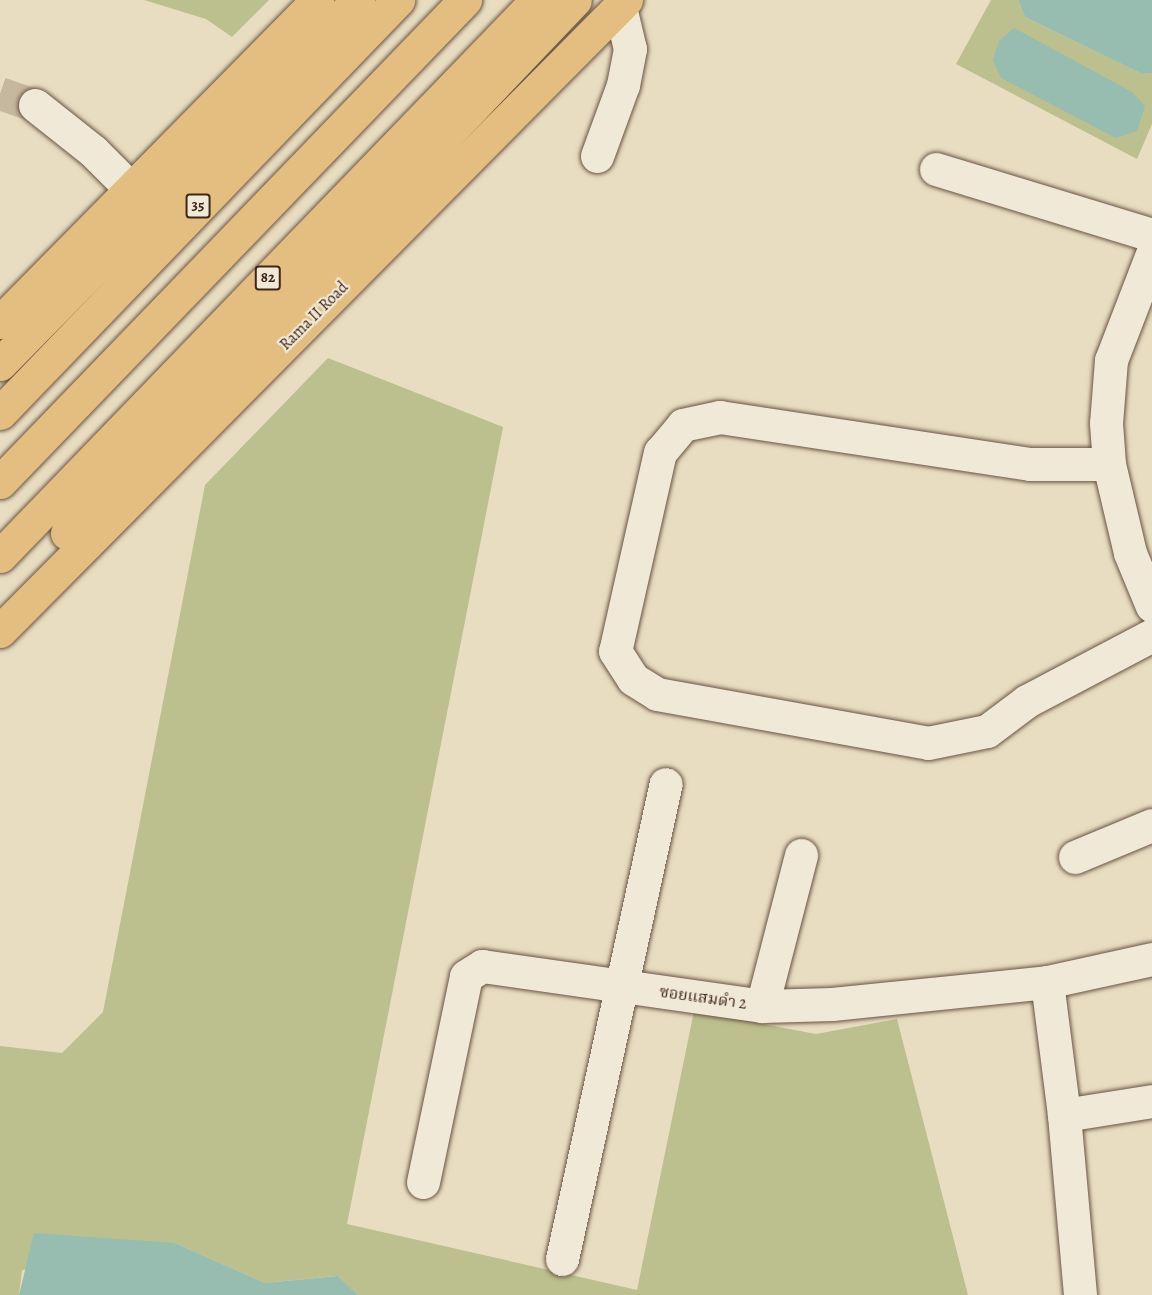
<!DOCTYPE html>
<html>
<head>
<meta charset="utf-8">
<style>
  body { margin:0 }
  #map { position:relative; width:1152px; height:1295px; overflow:hidden; background:#e8ddc1; font-family:Alegreya,"Noto Serif Thai",serif }
  div>[style] { position:absolute }
  [style*='--x'] { left:calc(var(--x)*1px); top:calc(var(--y)*1px); width:calc(var(--w)*1px); rotate:calc(var(--a)*1deg) }
  .green>* { inset:0; background:#bcbf8e }
  .water>* { inset:0; background:#97bcb0 }
  .minor-tunnel>* { height:33px; margin-top:-16.5px; transform-origin:0; background:repeating-linear-gradient(90deg,#c6b89f 0 33px,transparent 0 49px) }
  .roads { filter:drop-shadow(0 0 2px #6a5343) drop-shadow(0 0 2px #6a5343) }
  .minor>* { height:33px; margin:-16.5px; padding:0 16.5px; transform-origin:16.5px; border-radius:16.5px; background:#f0e9d7 }
  .major>* { height:33px; margin:-16.5px; padding:0 16.5px; transform-origin:16.5px; border-radius:16.5px; background:#e4be80 }
  .highway>* { height:33px; margin:-16.5px; padding:0 16.5px; transform-origin:16.5px; border-radius:16.5px; background:#e4be80 }
  span { translate:-50% -50%; white-space:nowrap; text-align:center; line-height:1.15; -webkit-text-stroke:4.5px #f0e9d7; paint-order:stroke }
  .shield-label span { padding:2px 4px; background:#f0e9d7; border:2px solid; border-radius:4px; -webkit-text-stroke-width:0 }
  .shield-label { font-size:15px; color:#402519; font-weight:700 }
  .street-label { font-size:16px; color:#402519 }
</style>
</head>
<body>
<div id="map">
  <div class="green">
    <div style="clip-path:polygon(144px 0,269px 0,232px 37px,206px 19px)"></div>
    <div style="clip-path:polygon(991px 0,1018px 0,1025px 17px,1142px 74px,1152px 73px,1152px 124px,1137px 159px,956px 64px)"></div>
    <div style="clip-path:polygon(328px 358px,503px 427px,347px 1224px,637px 1290px,694px 1011px,816px 1034px,897px 1019px,968px 1295px,358px 1295px,336px 1276px,265px 1283px,175px 1243px,22px 1270px,19px 1295px,0 1295px,0 1046px,62px 1053px,103px 1012px,205px 485px)"></div>
  </div>
  <div class="water">
    <div style="clip-path:polygon(1018px 0,1152px 0,1152px 73px,1142px 74px,1025px 17px)"></div>
    <div style="clip-path:polygon(1014px 28px,1132px 92px,1145px 106px,1137px 131px,1116px 138px,1001px 78px,993px 60px,999px 41px)"></div>
    <div style="clip-path:polygon(34px 1233px,175px 1243px,265px 1283px,337px 1276px,358px 1295px,19px 1295px)"></div>
  </div>
  <div class="minor-tunnel">
    <div style="--x:0;--y:93;--w:37;--a:19"></div>
  </div>
  <div class="roads">
    <div class="minor">
      <div style="--x:35;--y:105;--w:74;--a:38.4"></div>
      <div style="--x:93;--y:151;--w:52;--a:45"></div>
      <div style="--x:597;--y:156;--w:76;--a:-69.9"></div>
      <div style="--x:623;--y:85;--w:37;--a:-79"></div>
      <div style="--x:630;--y:49;--w:43;--a:-103.4"></div>
      <div style="--x:936;--y:169;--w:226;--a:17"></div>
      <div style="--x:1152;--y:254;--w:114;--a:111.1"></div>
      <div style="--x:1111;--y:360;--w:63;--a:94.5"></div>
      <div style="--x:1106;--y:423;--w:41;--a:85.8"></div>
      <div style="--x:1109;--y:464;--w:91;--a:76.7"></div>
      <div style="--x:1130;--y:553;--w:57;--a:67.5"></div>
      <div style="--x:1109;--y:464;--w:79;--a:180"></div>
      <div style="--x:1030;--y:464;--w:314;--a:-171.4"></div>
      <div style="--x:720;--y:417;--w:38;--a:168"></div>
      <div style="--x:683;--y:425;--w:35;--a:130"></div>
      <div style="--x:660;--y:452;--w:204;--a:102.7"></div>
      <div style="--x:615;--y:651;--w:33;--a:57"></div>
      <div style="--x:633;--y:679;--w:28;--a:32"></div>
      <div style="--x:657;--y:694;--w:275;--a:10.2"></div>
      <div style="--x:928;--y:743;--w:60;--a:-11.5"></div>
      <div style="--x:987;--y:731;--w:50;--a:-36.9"></div>
      <div style="--x:1027;--y:701;--w:141;--a:-27.8"></div>
      <div style="--x:1075;--y:857;--w:83;--a:-22.6"></div>
      <div style="--x:1047;--y:982;--w:134;--a:82.7"></div>
      <div style="--x:1064;--y:1115;--w:181;--a:84.9"></div>
      <div style="--x:762;--y:1006;--w:156;--a:-75.5"></div>
      <div style="--x:1064;--y:1115;--w:89;--a:-9"></div>
      <div style="--x:423;--y:1182;--w:210;--a:-78.2"></div>
      <div style="--x:466;--y:976;--w:19;--a:-32"></div>
      <div style="--x:482;--y:966;--w:283;--a:8.1"></div>
      <div style="--x:762;--y:1006;--w:70;--a:-1.6"></div>
      <div style="--x:832;--y:1004;--w:216;--a:-5.8"></div>
      <div style="--x:1047;--y:982;--w:107;--a:-12.4"></div>
      <div style="--x:562;--y:1259;--w:486;--a:-77.7"></div>
    </div>
    <div class="major">
      <div style="--x:0;--y:322;--w:452;--a:-45.4"></div>
      <div style="--x:0;--y:364;--w:511;--a:-45.48"></div>
      <div style="--x:67;--y:533;--w:736;--a:-46.38"></div>
      <div style="--x:0;--y:631;--w:889;--a:-45.23"></div>
    </div>
    <div class="highway">
      <div style="--x:0;--y:413;--w:574;--a:-46.06"></div>
      <div style="--x:0;--y:482;--w:670;--a:-46.03"></div>
      <div style="--x:0;--y:556;--w:773;--a:-46"></div>
    </div>
  </div>
  <div class="shield-label">
    <span style="left:198px;top:206px">35</span>
    <span style="left:268px;top:278px">82</span>
  </div>
  <div class="street-label">
    <span style="left:314px;top:316px;rotate:-45deg">Rama II Road</span>
    <span style="left:703px;top:998px;rotate:8deg">ซอยแสมดำ 2</span>
  </div>
</div>
</body>
</html>
